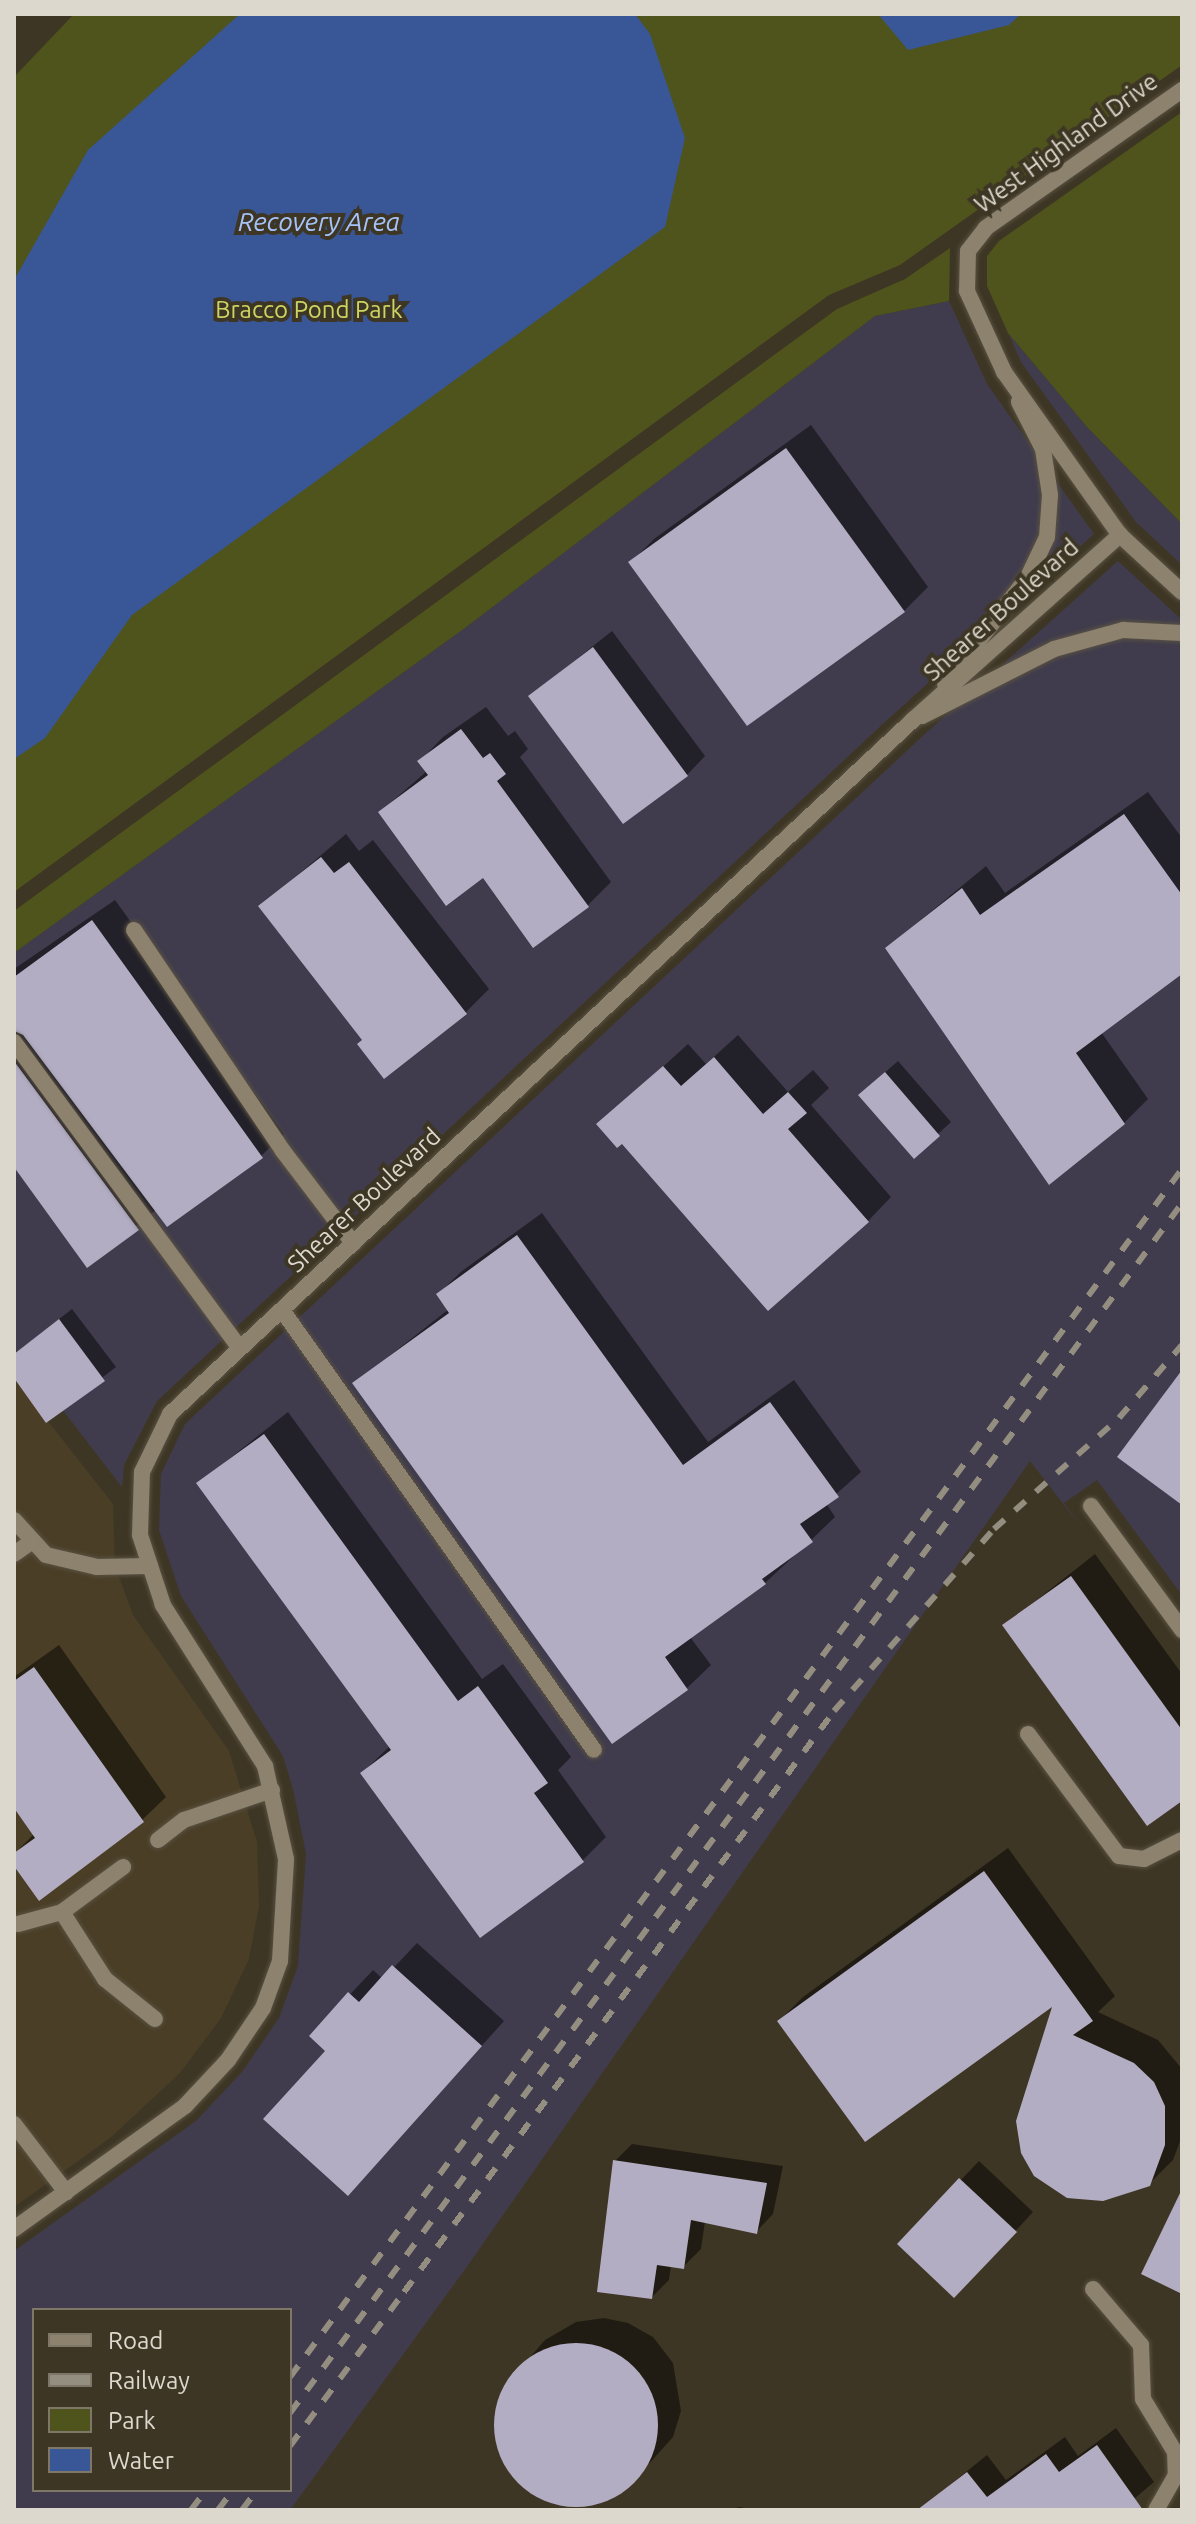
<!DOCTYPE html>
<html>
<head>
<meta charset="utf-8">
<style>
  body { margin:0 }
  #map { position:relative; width:1196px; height:2524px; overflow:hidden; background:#3e3624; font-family:Ubuntu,sans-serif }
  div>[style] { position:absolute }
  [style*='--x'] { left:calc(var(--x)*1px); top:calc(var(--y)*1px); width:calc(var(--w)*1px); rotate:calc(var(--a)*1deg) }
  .commercial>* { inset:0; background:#403c4d }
  .built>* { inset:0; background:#4a3e26 }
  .green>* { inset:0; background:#4f531c }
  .water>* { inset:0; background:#395797 }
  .shadow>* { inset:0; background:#0007 }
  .building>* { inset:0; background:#b3adc3 }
  .round { border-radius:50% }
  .roads { filter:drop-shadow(0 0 2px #595142) drop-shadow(0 0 2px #595142) }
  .lane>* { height:16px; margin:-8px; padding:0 8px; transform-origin:8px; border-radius:8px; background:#8c826e }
  .street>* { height:16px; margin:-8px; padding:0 8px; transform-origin:8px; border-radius:8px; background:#8c826e }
  .rail>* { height:6px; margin-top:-3px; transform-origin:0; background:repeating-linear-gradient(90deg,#948e80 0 14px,transparent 0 28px) }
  span { translate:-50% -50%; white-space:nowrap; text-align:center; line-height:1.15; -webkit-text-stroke:8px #3e3624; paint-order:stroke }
  .street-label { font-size:24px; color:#ddd8cd }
  .park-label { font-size:24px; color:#ccd563 }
  .water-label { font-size:26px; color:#a6c3f9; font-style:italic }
  .frame { position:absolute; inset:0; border:16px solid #ddd8cd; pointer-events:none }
  .legend { position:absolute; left:32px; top:2308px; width:260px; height:184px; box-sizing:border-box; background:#3e3624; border:2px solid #7e7768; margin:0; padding:10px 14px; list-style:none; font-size:24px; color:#ddd8cd }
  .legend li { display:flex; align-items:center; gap:16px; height:40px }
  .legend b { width:40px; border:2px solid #7e7768 }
</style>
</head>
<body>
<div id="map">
  <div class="commercial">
    <div style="clip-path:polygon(949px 301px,987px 384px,1094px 534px,886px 721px,157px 1401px,124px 1465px,122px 1487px,14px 1347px,14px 953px,465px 628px,875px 316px)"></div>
    <div style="clip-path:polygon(1008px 333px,1087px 427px,1182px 524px,1182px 565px,1136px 522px,1021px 362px)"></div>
    <div style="clip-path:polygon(evenodd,1118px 561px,1182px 620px,1182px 1595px,1097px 1480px,1064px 1503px,1082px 1528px,1030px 1461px,466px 2268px,290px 2510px,14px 2510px,14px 2251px,196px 2121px,242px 2072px,279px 2018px,298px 1966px,306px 1854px,293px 1789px,283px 1756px,181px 1596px,159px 1530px,161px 1474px,185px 1424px,926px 733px,1118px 561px,34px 2310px,290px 2310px,290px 2490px,34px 2490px,34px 2310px)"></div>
  </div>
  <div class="built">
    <div style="clip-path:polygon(14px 1378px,113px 1504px,115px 1566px,133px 1615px,229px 1751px,257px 1842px,259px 1906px,249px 1959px,221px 2018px,180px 2073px,110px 2138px,14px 2207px)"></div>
  </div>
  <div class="green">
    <div style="clip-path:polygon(74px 14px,1182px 14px,1182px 65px,900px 265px,829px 295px,14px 892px,14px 77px)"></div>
    <div style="clip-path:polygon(1182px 112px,1182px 524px,1087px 427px,1008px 333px,987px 286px,987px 256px,999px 241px)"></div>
    <div style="clip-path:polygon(950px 248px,949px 301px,875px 316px,465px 628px,14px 953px,14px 911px,837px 309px,905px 279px)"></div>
  </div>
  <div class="water">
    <div style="clip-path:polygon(240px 14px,635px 14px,650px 34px,685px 138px,665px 227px,132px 615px,45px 738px,14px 759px,14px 280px,88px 150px)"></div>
    <div style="clip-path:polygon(878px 14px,1021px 14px,1009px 25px,908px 50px)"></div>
  </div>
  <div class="shadow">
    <div style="clip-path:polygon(811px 425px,928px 587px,904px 611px,631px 562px,654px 539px)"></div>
    <div style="clip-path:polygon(612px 631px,705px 756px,687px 775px,530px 696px)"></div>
    <div style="clip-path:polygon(486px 707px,508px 736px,515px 731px,528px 749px,520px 757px,611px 882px,587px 906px,484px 875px,380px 812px,427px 771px,420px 761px,443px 737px)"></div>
    <div style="clip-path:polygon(1148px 792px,1182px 838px,1182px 972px,1101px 1032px,1148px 1099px,1124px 1123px,887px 948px,986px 866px,1005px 893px)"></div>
    <div style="clip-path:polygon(346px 834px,359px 851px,373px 840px,489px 989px,465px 1013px,364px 1040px,261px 906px)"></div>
    <div style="clip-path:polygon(115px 900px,284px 1134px,261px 1156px,156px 1210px,87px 1265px,14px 1164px,14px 969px)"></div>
    <div style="clip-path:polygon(738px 1035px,788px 1092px,813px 1070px,829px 1088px,811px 1105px,891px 1197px,868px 1221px,622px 1141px,599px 1125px,688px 1044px,706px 1064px)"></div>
    <div style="clip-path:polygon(898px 1061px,951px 1122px,914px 1156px,873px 1083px)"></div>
    <div style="clip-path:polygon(542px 1213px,708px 1442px,794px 1380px,861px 1472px,826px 1503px,835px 1517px,811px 1540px,765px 1583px,690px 1637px,711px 1665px,687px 1688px,355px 1383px,449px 1309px,438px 1294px,462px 1271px)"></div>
    <div style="clip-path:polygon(72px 1309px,116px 1367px,47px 1420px,14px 1375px,14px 1354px)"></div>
    <div style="clip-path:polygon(288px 1412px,482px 1679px,503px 1664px,571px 1757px,558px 1770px,606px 1837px,583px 1860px,362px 1773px,390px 1746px,199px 1483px)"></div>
    <div style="clip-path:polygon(1095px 1554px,1182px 1674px,1182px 1798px,1005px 1625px)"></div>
    <div style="clip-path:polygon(59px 1645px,166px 1797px,142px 1820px,14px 1862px,14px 1854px,34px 1834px,14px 1805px,14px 1677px)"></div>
    <div style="clip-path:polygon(1008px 1848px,1115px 1996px,1098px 2012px,1158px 2040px,1182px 2069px,1182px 2136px,1173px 2160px,1149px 2184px,1056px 2002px,779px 2021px,803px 1997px)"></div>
    <div style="clip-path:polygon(417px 1943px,504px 2021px,371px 2169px,328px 2051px,311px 2036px,373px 1970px,383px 1979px)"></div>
    <div style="clip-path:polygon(632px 2144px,783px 2166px,773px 2214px,756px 2232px,705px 2221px,701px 2249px,684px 2266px,671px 2265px,669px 2280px,652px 2297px,615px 2161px)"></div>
    <div style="clip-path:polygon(979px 2161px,1033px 2212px,973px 2277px,900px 2244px)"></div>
    <div style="clip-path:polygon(604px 2318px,628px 2323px,653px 2337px,673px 2363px,681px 2411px,673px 2437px,629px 2486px,583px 2506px,554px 2503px,517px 2480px,502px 2457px,494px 2416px,504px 2387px,545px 2340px,576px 2322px)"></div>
    <div style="clip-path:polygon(1116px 2428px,1154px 2482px,1121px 2510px,924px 2506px,987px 2455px,1006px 2480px,1065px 2437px,1078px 2456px)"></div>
    <div style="clip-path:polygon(740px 2507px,752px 2510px,726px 2510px)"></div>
  </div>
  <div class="building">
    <div style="clip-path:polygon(786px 448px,905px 612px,747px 726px,628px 562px)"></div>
    <div style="clip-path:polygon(593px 647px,688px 776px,623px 824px,528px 696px)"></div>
    <div style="clip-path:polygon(461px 729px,483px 758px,490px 753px,506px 774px,497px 781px,589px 907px,533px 948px,483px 878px,446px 906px,378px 812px,428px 775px,417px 761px)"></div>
    <div style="clip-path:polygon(1124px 814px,1182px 895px,1182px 974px,1076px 1053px,1125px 1124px,1049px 1185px,885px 948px,962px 888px,980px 915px)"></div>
    <div style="clip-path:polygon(321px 857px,334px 873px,349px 862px,467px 1014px,384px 1079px,357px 1044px,362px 1040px,258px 906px)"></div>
    <div style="clip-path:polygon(92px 920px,263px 1158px,167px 1227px,23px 1035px,14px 1031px,14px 977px)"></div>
    <div style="clip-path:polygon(714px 1057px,763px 1114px,788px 1092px,807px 1113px,788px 1129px,869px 1222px,768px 1311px,622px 1144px,617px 1148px,596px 1124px,663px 1066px,681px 1086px)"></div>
    <div style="clip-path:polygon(14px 1061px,139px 1230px,87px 1268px,14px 1167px)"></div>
    <div style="clip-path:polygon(885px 1072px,940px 1136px,914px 1159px,858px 1095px)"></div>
    <div style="clip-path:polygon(517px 1235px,683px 1465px,770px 1402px,839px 1497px,800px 1524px,813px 1542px,762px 1579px,766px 1584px,665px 1657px,688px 1690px,612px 1744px,352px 1383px,449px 1313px,436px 1294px)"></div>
    <div style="clip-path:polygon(59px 1319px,105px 1381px,46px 1423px,14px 1378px,14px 1354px)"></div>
    <div style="clip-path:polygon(1182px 1370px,1182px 1505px,1117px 1457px)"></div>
    <div style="clip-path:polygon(264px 1434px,458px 1701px,478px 1686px,548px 1783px,534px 1793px,584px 1862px,480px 1938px,360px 1773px,391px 1750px,196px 1483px)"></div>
    <div style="clip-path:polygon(1071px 1576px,1182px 1730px,1182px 1801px,1147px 1826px,1002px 1625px)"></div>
    <div style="clip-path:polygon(34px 1667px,144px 1822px,39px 1901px,14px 1866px,14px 1853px,35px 1838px,14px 1808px,14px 1681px)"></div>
    <div style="clip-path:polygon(984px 1871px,1093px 2021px,1073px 2035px,1134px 2063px,1154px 2082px,1165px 2106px,1165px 2145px,1150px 2186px,1103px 2201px,1067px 2198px,1034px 2176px,1021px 2153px,1016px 2121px,1052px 2007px,865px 2142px,777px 2021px)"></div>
    <div style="clip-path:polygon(392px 1965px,482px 2046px,348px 2196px,263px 2119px,325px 2051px,309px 2036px,348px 1992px,359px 2002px)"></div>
    <div style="clip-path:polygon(613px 2160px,767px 2183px,757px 2234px,691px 2220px,684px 2269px,657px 2265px,652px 2299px,597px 2292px)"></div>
    <div style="clip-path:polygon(959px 2178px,1017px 2232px,954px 2298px,897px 2244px)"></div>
    <div style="clip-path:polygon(1182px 2189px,1182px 2294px,1141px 2274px)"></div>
    <div class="round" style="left:494px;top:2343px;width:164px;height:164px"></div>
    <div style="clip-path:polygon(1097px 2445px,1143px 2510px,917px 2510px,967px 2472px,987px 2497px,1046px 2454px,1059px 2472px)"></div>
  </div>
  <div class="roads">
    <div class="lane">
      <div style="--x:945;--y:684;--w:135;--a:-52.2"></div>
      <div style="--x:1028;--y:577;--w:44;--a:-64.6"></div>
      <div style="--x:1047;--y:537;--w:42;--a:-85.9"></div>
      <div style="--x:1050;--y:495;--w:47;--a:-98.7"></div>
      <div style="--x:1043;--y:449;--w:53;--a:-117.1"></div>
      <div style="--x:922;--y:716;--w:148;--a:-26.9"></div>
      <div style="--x:1054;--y:649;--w:72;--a:-15.4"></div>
      <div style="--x:1123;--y:630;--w:59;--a:2.9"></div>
      <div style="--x:134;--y:930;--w:267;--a:56"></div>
      <div style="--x:283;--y:1151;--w:116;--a:52.7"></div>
      <div style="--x:14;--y:1042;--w:380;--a:53.6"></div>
      <div style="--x:282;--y:1310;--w:539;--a:54.66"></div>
      <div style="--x:14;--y:1520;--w:47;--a:47.6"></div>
      <div style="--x:46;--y:1555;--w:52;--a:13.2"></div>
      <div style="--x:97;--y:1567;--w:53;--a:-1.1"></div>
      <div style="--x:14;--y:1554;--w:21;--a:-35"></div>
      <div style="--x:1028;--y:1734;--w:152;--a:53.3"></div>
      <div style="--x:1119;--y:1856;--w:25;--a:7"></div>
      <div style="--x:1144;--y:1859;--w:42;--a:-26.6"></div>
      <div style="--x:158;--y:1840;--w:33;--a:-38"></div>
      <div style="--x:184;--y:1820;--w:93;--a:-18.8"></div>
      <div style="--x:62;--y:1912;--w:80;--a:57.3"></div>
      <div style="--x:105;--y:1979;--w:64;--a:38.7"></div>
      <div style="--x:18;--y:1924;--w:46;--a:-15.3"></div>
      <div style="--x:62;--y:1912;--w:76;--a:-36.4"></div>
      <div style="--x:14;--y:2124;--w:86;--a:52.6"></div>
      <div style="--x:1093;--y:2289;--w:74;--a:49.4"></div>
      <div style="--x:1141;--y:2345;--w:54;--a:87.9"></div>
      <div style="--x:1143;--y:2399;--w:62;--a:58.9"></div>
      <div style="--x:1175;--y:2452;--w:23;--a:88"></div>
      <div style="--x:1176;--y:2475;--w:40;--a:119.7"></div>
    </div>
    <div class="street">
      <div style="--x:1182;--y:90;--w:240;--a:144.9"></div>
      <div style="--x:986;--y:228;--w:29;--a:128"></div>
      <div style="--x:968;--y:251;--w:40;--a:91.4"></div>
      <div style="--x:967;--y:291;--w:89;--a:65.4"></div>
      <div style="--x:1004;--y:372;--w:200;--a:54.6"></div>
      <div style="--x:1120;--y:535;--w:84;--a:42.6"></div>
      <div style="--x:1091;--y:1506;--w:154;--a:53.7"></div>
      <div style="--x:14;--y:2229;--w:211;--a:-35.7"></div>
      <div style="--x:185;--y:2106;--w:63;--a:-46.9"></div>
      <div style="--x:228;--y:2060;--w:63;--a:-56.1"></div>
      <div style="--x:263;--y:2008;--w:50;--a:-70.1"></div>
      <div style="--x:280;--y:1961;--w:102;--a:-86.6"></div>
      <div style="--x:286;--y:1859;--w:95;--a:-102.7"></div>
      <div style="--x:265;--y:1766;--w:191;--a:-122.4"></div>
      <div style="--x:163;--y:1605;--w:74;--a:-108.2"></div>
      <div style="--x:140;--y:1535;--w:63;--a:-88.2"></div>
      <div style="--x:142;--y:1472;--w:64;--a:-64.2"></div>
      <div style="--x:170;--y:1414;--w:1017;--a:-43.05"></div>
      <div style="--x:913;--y:720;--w:278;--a:-41.8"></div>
    </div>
  </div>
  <div class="rail">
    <div style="--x:404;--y:2292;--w:723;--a:-53.49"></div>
    <div style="--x:834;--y:1711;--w:242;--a:-48.7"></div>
    <div style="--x:994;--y:1529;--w:167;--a:-41.6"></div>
    <div style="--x:1119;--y:1418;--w:96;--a:-49.2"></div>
    <div style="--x:290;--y:2377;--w:1502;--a:-53.56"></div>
    <div style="--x:290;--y:2413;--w:1503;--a:-53.6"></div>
    <div style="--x:290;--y:2446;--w:200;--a:-53.5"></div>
    <div style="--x:191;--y:2510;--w:25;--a:-53"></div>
    <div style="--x:218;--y:2510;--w:25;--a:-53"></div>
    <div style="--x:242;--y:2510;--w:25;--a:-53"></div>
  </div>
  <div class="street-label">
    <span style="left:1066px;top:143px;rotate:-36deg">West Highland Drive</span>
    <span style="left:1001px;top:610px;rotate:-42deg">Shearer Boulevard</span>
    <span style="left:364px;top:1200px;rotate:-43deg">Shearer Boulevard</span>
  </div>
  <div class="park-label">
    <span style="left:309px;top:310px">Bracco Pond Park</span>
  </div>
  <div class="water-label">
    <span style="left:319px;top:222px">Recovery Area</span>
  </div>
  <div class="frame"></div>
  <ul class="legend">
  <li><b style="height:10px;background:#8c826e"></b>Road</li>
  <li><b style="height:10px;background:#948e80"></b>Railway</li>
  <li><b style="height:22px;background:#4f531c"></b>Park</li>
  <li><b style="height:22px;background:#395797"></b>Water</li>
  </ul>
</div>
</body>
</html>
